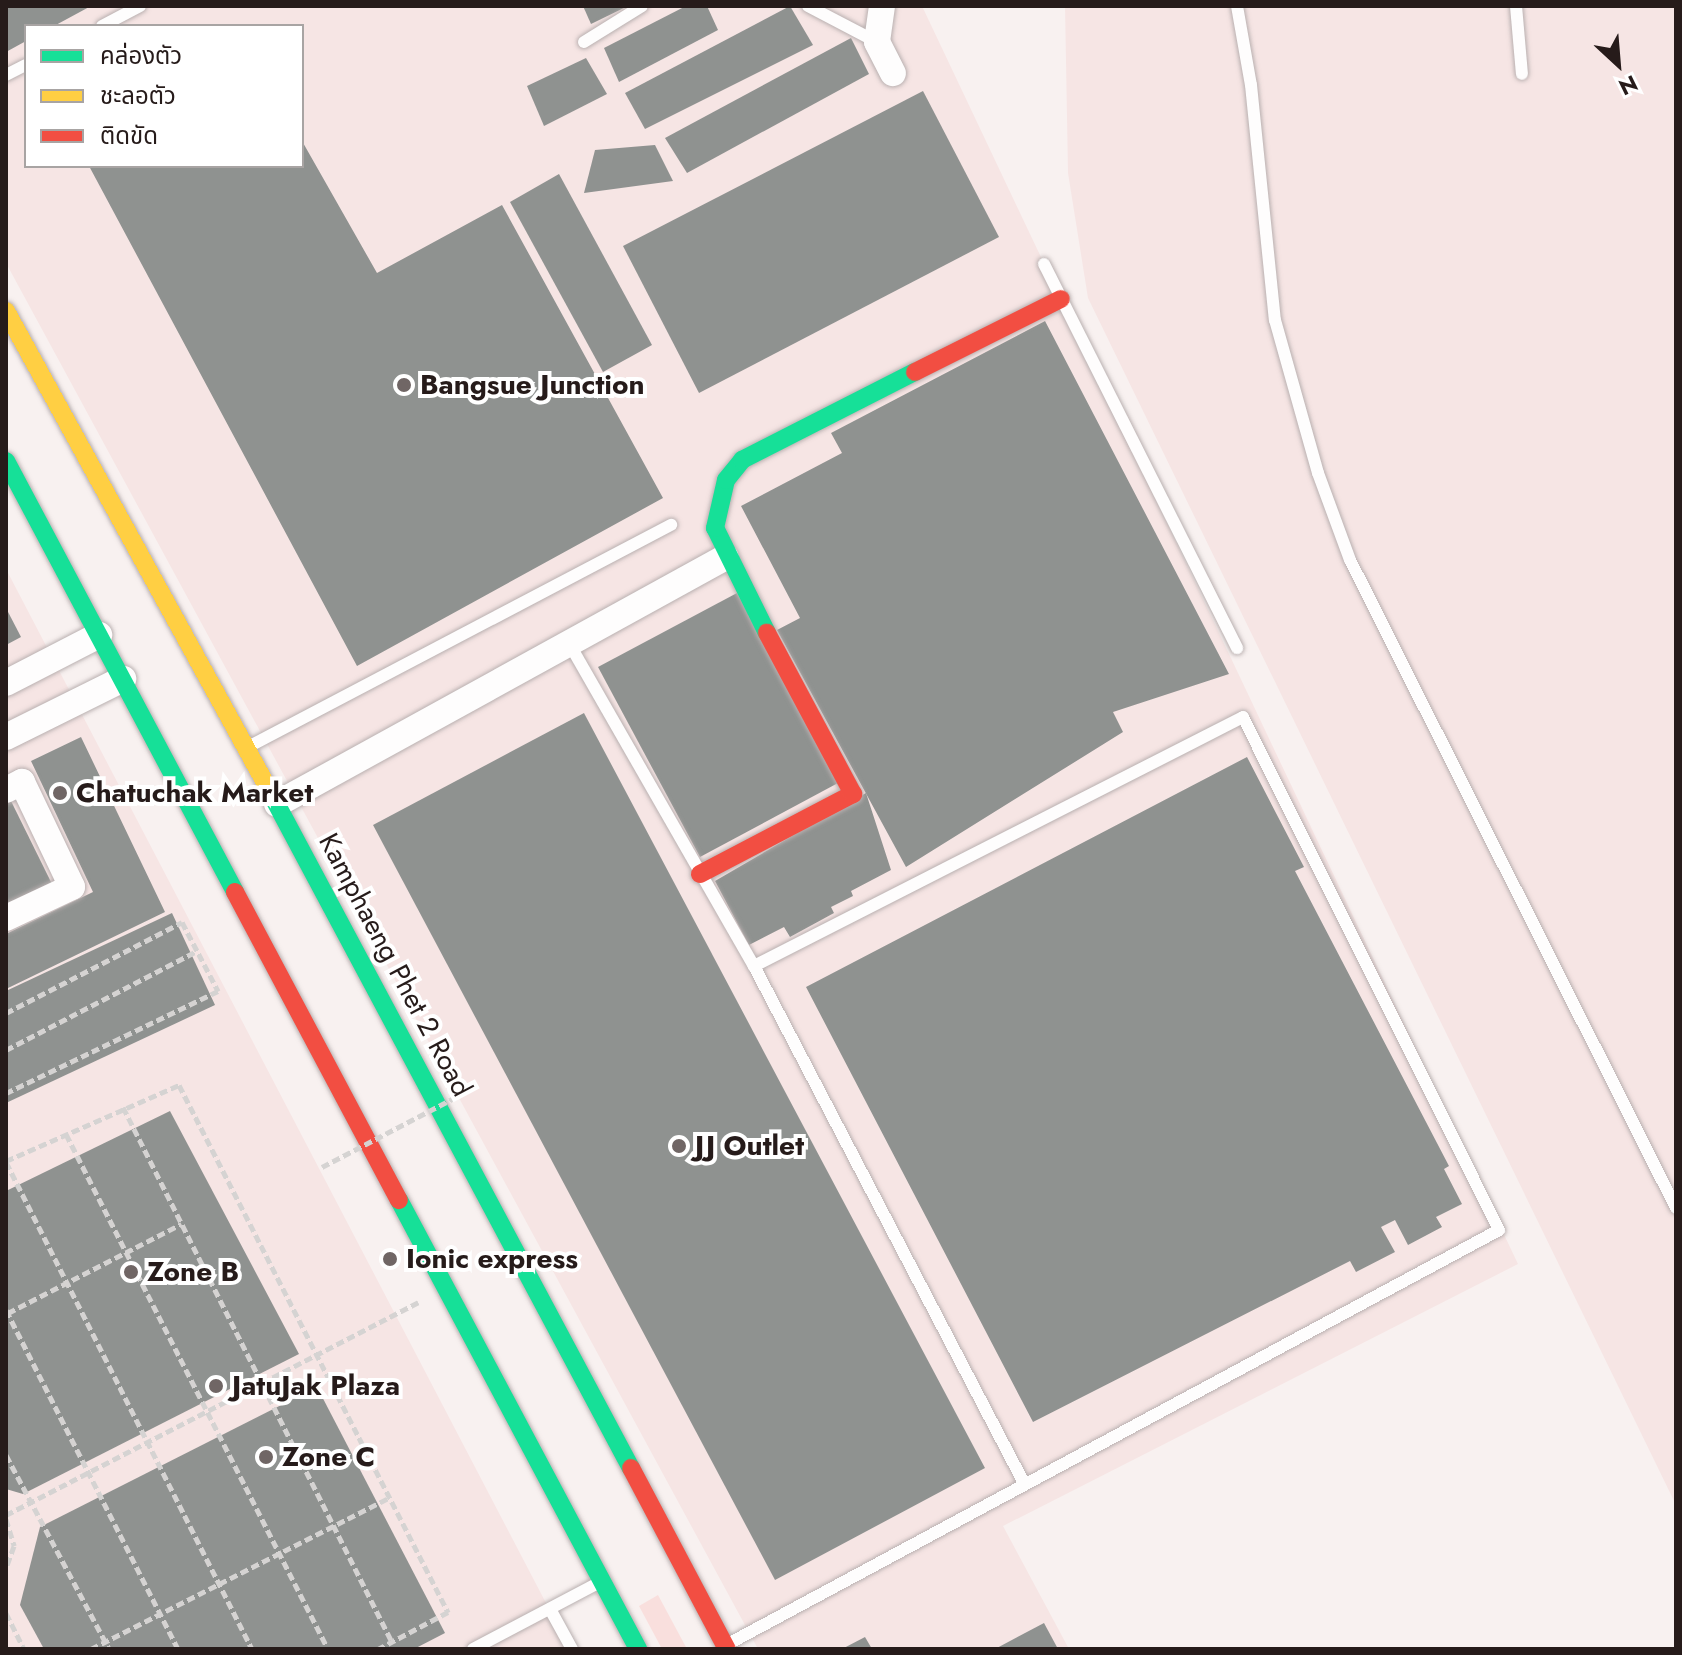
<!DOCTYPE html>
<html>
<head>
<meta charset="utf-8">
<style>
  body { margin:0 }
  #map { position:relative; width:1682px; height:1655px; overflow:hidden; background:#f8f1f0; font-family:Jost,"Noto Sans Thai",sans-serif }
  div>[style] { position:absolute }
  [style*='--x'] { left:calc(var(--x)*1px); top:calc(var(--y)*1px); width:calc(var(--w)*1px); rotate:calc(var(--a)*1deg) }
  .built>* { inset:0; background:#f6e5e4 }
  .green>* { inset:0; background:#f9dfdd }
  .building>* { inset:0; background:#8f9290 }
  .path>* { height:5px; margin-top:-2.5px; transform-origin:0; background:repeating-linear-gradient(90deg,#d5d3d2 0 8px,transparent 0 12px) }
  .roads { filter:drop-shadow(0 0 2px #b9b0b0) drop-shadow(0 0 2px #b9b0b0) }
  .lane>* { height:12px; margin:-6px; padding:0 6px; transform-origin:6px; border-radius:6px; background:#fefdfd }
  .street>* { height:26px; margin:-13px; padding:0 13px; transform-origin:13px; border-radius:13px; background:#fefdfd }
  .fast>* { height:18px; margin:-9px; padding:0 9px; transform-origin:9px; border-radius:9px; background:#16e098 }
  .slow>* { height:18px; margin:-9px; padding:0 9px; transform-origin:9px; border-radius:9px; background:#ffcf43 }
  .jam>* { height:18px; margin:-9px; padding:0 9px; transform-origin:9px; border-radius:9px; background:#f24e42 }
  .path-bridge>* { height:5px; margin-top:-2.5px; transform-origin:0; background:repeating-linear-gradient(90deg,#d5d3d2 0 8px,transparent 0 12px) }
  .dots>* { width:22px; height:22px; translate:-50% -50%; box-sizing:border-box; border:4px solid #fff; border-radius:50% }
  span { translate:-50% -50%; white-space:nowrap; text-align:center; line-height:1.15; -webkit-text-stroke:8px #fff; paint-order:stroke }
  .poi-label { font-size:28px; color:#261b1a; font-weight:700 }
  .left { translate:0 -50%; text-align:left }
  .street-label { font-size:28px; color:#261b1a }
  .frame { position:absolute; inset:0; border:8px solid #261b1a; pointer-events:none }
  .legend { position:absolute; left:24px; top:24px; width:280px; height:144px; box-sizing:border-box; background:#fff; border:2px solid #a8a4a3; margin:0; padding:10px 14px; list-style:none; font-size:24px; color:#261b1a }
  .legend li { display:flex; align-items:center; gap:16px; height:40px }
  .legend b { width:40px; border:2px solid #a8a4a3 }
  .north { position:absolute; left:1578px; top:24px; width:80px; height:80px; -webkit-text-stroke:6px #fff; paint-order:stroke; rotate:154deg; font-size:22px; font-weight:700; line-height:32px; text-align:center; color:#261b1a }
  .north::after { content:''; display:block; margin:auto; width:28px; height:36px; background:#261b1a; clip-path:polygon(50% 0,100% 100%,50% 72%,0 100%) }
</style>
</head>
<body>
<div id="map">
  <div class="built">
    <div style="clip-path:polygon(evenodd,6px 6px,922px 6px,1518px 1264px,1003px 1526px,1069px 1649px,758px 1649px,6px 263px,6px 6px,26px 26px,302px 26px,302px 166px,26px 166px,26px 26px)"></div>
    <div style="clip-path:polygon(1065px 6px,1676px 6px,1676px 1505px,1088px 298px,1068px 173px)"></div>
    <div style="clip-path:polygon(6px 569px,570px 1649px,6px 1649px)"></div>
  </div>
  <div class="green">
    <div style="clip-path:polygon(658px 1595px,687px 1649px,662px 1649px,639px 1606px)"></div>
  </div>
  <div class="building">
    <div style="clip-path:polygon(6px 6px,91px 6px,54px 26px,26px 26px,26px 41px,6px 52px)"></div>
    <div style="clip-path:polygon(583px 6px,628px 6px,591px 24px)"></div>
    <div style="clip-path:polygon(686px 6px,707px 6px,718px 30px,619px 82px,604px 48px)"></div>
    <div style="clip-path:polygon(790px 6px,813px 45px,645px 129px,625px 93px)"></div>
    <div style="clip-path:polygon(851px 38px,869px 74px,687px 173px,665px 138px)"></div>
    <div style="clip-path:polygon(586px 58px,607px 94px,544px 126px,527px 86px)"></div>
    <div style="clip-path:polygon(923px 91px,999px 237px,699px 393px,623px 246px)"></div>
    <div style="clip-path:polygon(302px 141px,377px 273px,502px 205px,663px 498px,357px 666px,89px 166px,302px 166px)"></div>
    <div style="clip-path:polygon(655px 145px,673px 181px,584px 193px,595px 150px)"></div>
    <div style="clip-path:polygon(559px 174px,652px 345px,603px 372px,510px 202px)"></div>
    <div style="clip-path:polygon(1045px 321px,1229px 674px,1113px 712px,1123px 732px,906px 867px,777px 630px,800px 618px,741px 506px,842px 453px,831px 433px)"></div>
    <div style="clip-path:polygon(737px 593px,838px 783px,700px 857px,598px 667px)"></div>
    <div style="clip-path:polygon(6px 608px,21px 637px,6px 645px)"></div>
    <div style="clip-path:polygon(584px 713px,985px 1468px,775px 1580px,373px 825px)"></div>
    <div style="clip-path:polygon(81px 737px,165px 912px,6px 989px,6px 934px,93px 892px,31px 761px)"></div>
    <div style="clip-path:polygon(1247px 757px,1304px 867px,1295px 871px,1449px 1166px,1444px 1169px,1462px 1204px,1436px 1217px,1442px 1227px,1408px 1245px,1395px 1220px,1381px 1227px,1395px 1252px,1356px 1272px,1350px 1261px,1033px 1422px,806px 987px)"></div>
    <div style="clip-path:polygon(866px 793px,891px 870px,851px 891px,853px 896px,831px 907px,834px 913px,790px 937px,784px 927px,749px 945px,715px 881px)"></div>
    <div style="clip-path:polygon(11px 801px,52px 884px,6px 907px,6px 804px)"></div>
    <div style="clip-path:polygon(172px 913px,215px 1005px,6px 1103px,6px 991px)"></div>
    <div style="clip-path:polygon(170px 1111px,299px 1354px,23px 1494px,6px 1489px,6px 1191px)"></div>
    <div style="clip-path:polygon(317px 1387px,445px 1633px,414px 1649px,44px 1649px,20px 1605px,40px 1527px)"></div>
    <div style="clip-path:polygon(1044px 1623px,1058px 1649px,995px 1649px)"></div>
    <div style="clip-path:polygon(865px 1637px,872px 1649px,842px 1649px)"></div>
  </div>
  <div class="path">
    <div style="--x:6;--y:1013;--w:198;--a:-27.3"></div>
    <div style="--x:182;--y:922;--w:78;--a:62.4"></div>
    <div style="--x:218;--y:991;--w:235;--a:154.3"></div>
    <div style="--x:6;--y:1050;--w:215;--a:-27.4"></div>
    <div style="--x:123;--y:1107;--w:599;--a:63.31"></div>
    <div style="--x:66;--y:1134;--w:578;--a:63.04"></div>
    <div style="--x:6;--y:1161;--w:189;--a:-23.7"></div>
    <div style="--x:179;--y:1085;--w:592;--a:62.96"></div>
    <div style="--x:448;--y:1612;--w:79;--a:152.1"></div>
    <div style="--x:6;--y:1162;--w:546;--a:63.2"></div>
    <div style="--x:6;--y:1310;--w:380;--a:63.1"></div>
    <div style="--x:8;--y:1313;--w:195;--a:-27.2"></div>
    <div style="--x:6;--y:1455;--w:220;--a:62"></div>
    <div style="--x:6;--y:1515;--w:464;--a:-27.3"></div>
    <div style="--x:6;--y:1519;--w:28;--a:73"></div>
    <div style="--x:14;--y:1546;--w:23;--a:110"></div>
    <div style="--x:6;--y:1613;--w:40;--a:63.4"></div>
    <div style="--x:91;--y:1649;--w:334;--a:-26.9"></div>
  </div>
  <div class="roads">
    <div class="lane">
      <div style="--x:808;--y:6;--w:78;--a:27.6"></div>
      <div style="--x:1237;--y:6;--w:80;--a:80"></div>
      <div style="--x:1251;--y:85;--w:236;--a:84.2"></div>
      <div style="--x:1275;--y:320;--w:159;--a:74.3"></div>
      <div style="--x:1318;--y:473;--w:93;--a:69.8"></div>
      <div style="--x:1350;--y:560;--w:725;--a:63.29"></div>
      <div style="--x:1516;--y:6;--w:68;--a:85"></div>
      <div style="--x:102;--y:26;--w:43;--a:-27.8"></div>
      <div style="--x:584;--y:42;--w:68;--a:-31.8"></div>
      <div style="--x:6;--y:75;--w:22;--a:-27"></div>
      <div style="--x:1044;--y:264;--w:430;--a:63.3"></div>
      <div style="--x:570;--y:645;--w:370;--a:60.2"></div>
      <div style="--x:754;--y:966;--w:585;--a:62.43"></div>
      <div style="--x:248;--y:747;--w:478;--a:-27.7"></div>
      <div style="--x:550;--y:1609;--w:46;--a:61.2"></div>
      <div style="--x:728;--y:1644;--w:875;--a:-28.23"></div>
      <div style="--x:1499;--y:1230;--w:573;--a:-116.52"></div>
      <div style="--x:1243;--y:717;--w:549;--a:153.01"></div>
      <div style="--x:473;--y:1649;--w:141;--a:-27.8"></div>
    </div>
    <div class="street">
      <div style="--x:882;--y:6;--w:36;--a:98"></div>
      <div style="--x:877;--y:42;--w:35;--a:63"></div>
      <div style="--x:6;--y:683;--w:105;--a:-27.3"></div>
      <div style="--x:6;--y:737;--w:131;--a:-26.4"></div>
      <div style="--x:6;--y:790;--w:18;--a:-27"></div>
      <div style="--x:22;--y:782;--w:116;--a:64.5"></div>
      <div style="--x:72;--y:887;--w:73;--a:154.8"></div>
      <div style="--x:277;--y:804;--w:512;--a:-28.82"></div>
    </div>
    <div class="fast">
      <div style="--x:6;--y:461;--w:488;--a:62"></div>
      <div style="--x:767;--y:633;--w:117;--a:-116.3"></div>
      <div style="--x:715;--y:528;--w:49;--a:-77.1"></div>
      <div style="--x:726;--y:480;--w:26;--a:-51"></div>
      <div style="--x:742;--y:460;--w:194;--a:-27"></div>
      <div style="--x:268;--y:788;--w:771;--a:61.91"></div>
      <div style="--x:399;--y:1200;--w:509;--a:61.97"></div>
    </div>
    <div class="slow">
      <div style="--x:6;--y:311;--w:544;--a:61.22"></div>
    </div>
    <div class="jam">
      <div style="--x:915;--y:372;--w:163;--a:-26.6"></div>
      <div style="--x:700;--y:874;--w:173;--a:-27.6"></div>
      <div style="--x:853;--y:794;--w:183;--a:-118.1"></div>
      <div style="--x:235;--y:892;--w:349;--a:62"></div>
      <div style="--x:631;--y:1468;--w:205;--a:62.1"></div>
    </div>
  </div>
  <div class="path-bridge">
    <div style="--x:322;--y:1167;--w:168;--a:-27.6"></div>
  </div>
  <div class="dots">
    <div style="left:404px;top:385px;background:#706665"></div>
    <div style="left:60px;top:793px;background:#706665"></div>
    <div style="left:679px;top:1146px;background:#706665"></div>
    <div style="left:390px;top:1259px;background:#706665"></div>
    <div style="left:131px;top:1272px;background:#706665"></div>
    <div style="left:216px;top:1386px;background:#706665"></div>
    <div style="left:266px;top:1457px;background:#706665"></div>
  </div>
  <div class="poi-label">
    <span class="left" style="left:420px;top:385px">Bangsue Junction</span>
    <span class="left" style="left:76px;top:793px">Chatuchak Market</span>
    <span class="left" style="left:695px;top:1146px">JJ Outlet</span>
    <span class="left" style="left:406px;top:1259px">Ionic express</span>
    <span class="left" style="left:147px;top:1272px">Zone B</span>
    <span class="left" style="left:232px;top:1386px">JatuJak Plaza</span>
    <span class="left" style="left:282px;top:1457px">Zone C</span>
  </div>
  <div class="street-label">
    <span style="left:395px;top:965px;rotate:62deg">Kamphaeng Phet 2 Road</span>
  </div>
  <div class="frame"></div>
  <ul class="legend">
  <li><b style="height:10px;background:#16e098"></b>คล่องตัว</li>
  <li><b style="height:10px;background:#ffcf43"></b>ชะลอตัว</li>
  <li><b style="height:10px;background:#f24e42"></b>ติดขัด</li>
  </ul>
  <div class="north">N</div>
</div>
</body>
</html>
